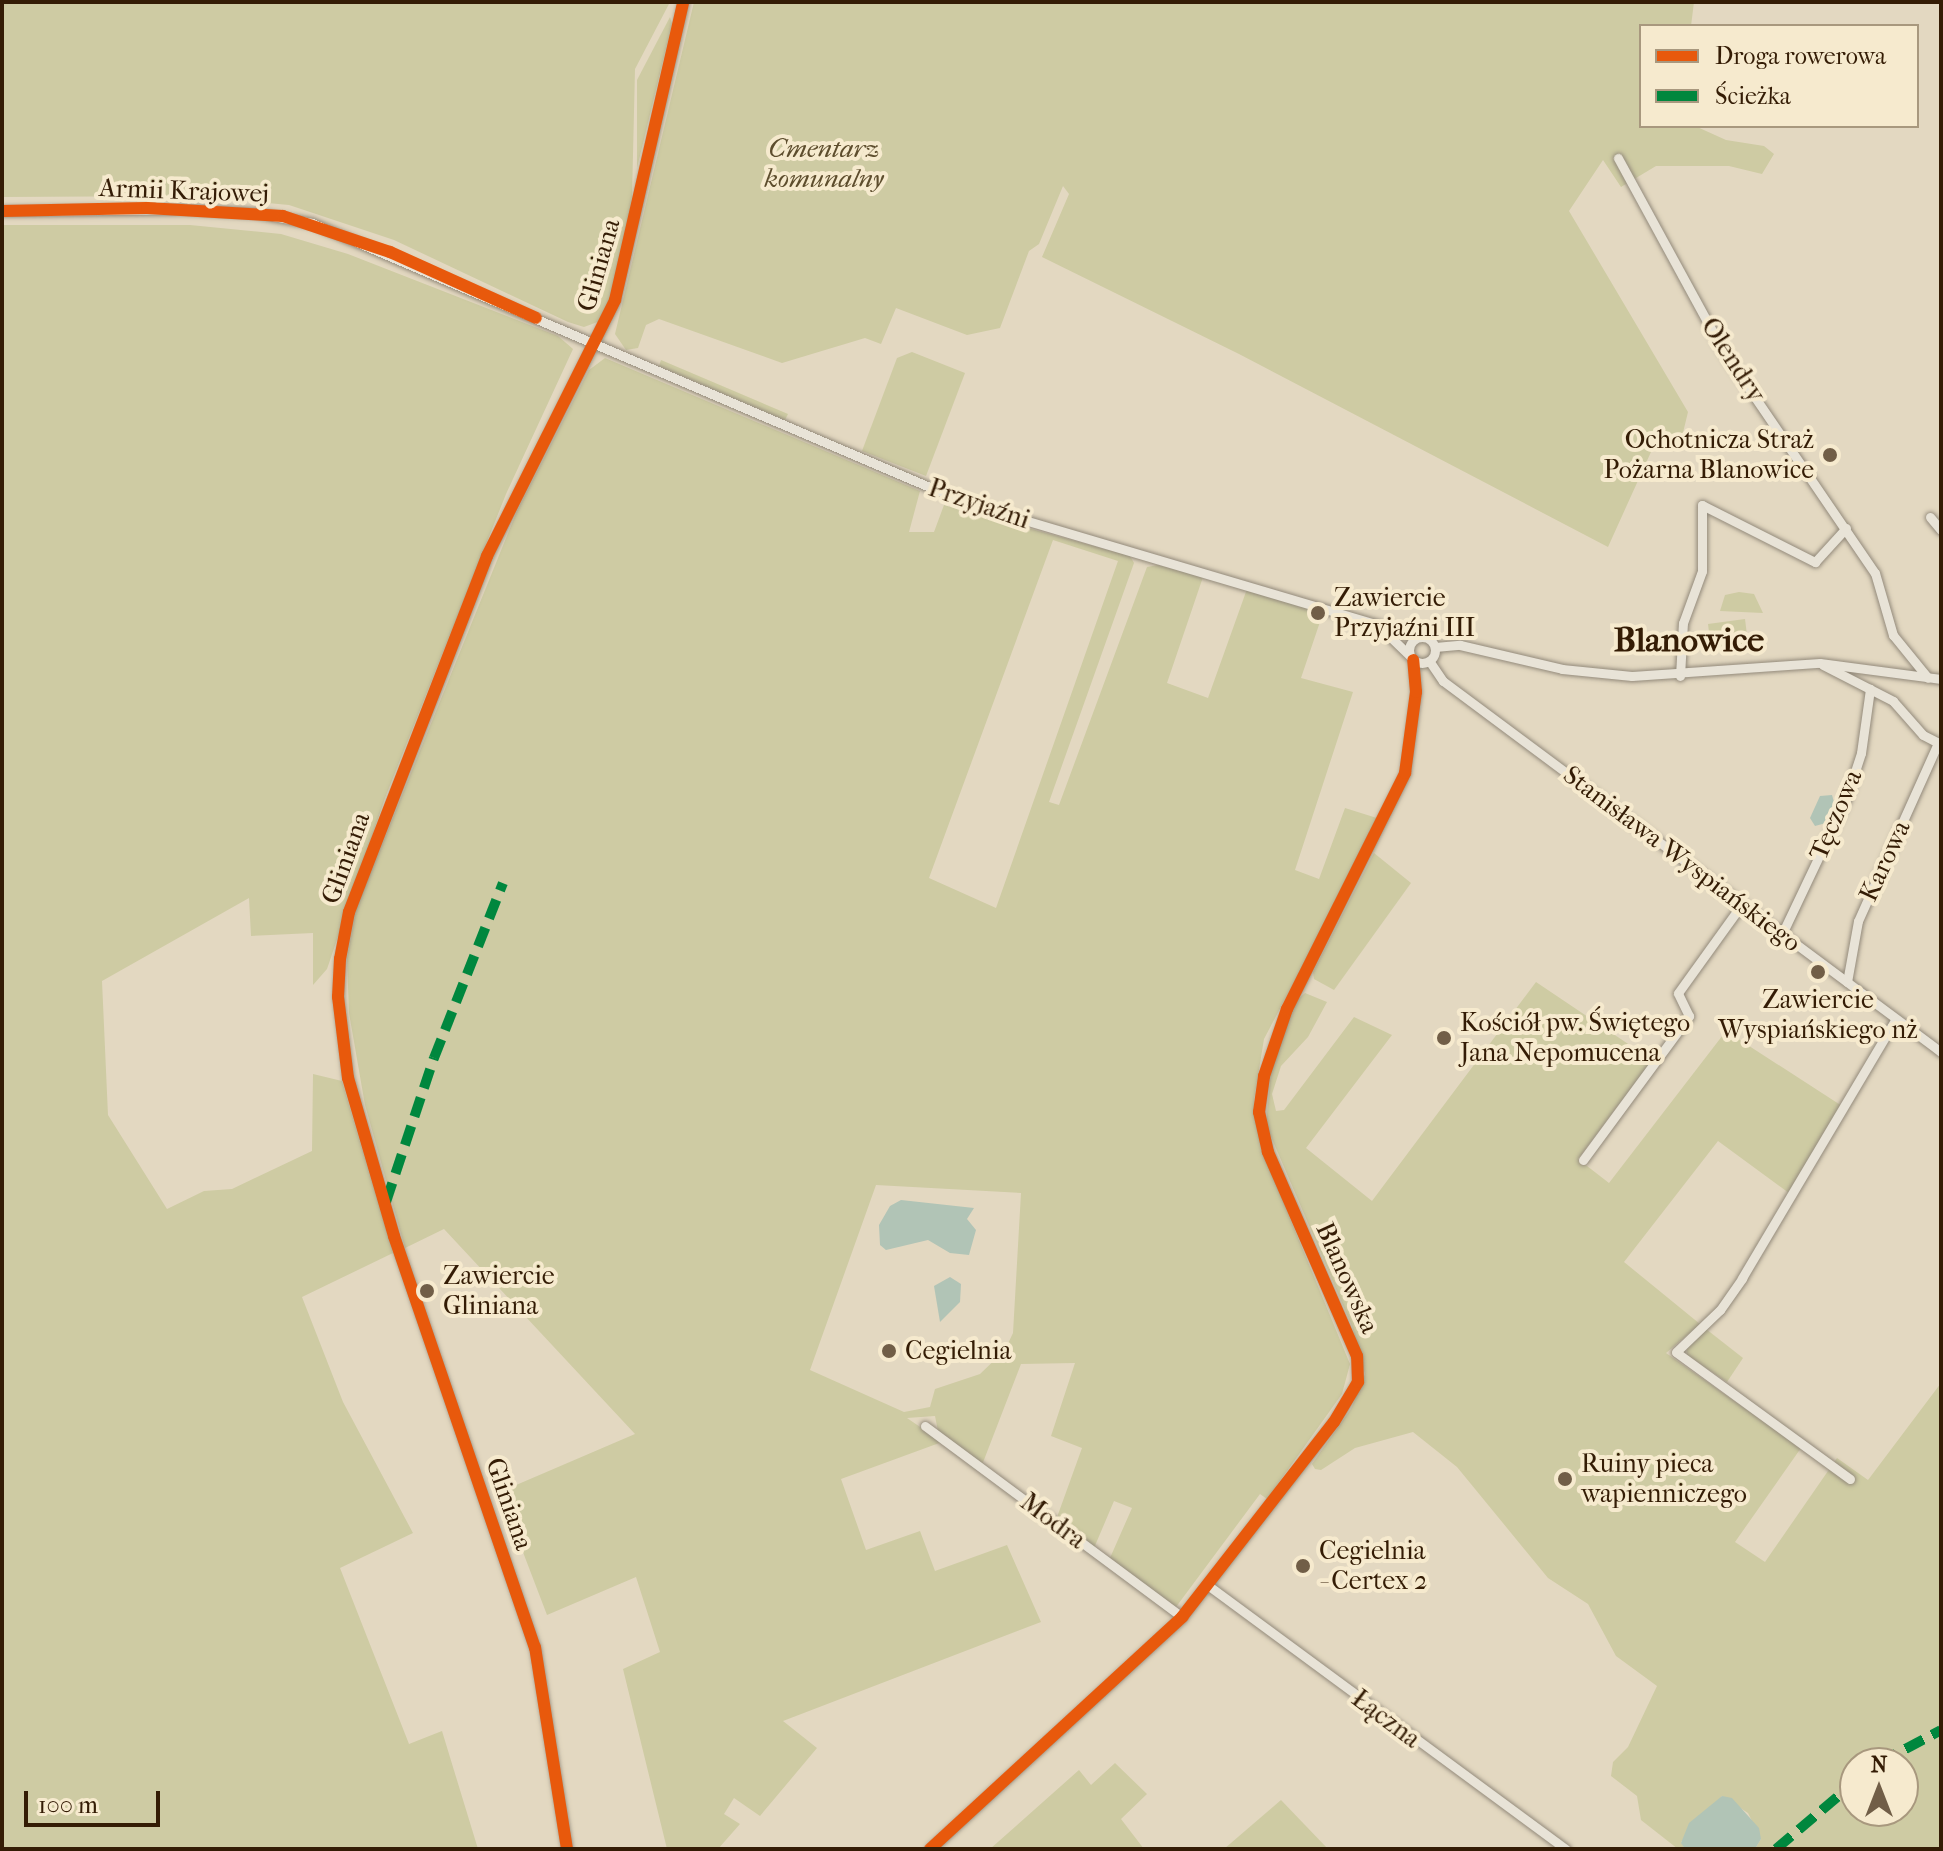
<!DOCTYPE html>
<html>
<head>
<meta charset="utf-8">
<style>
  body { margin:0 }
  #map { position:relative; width:1943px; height:1851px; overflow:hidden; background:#e3d8c1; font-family:"IM FELL French Canon",serif }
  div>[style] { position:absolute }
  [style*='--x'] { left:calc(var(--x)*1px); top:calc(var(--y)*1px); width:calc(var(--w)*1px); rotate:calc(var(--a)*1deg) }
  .green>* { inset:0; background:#cecba3 }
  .water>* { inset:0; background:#b1c4b6 }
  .roads { filter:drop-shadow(0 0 2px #938a7b) drop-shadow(0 0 2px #938a7b) }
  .minor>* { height:9px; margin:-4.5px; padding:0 4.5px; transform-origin:4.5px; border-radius:4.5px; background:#e8e3d7 }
  .minor>.ring { margin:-4.5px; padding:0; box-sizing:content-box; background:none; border:9px solid #e8e3d7; border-radius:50% }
  .quiet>* { height:10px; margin-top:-5px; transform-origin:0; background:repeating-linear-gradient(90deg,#00873e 0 20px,transparent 0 30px) }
  .cycleway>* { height:12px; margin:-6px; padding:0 6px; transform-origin:6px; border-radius:6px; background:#e8590c }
  .dots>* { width:22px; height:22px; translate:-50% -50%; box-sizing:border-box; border:4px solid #f6eace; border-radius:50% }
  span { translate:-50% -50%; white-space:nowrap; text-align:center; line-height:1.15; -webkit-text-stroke:8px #f6eace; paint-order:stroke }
  .park-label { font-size:26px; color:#5d4d2d; font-style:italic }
  .street-label { font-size:26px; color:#341c05 }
  .poi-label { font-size:26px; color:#341c05 }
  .right { translate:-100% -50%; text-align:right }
  .left { translate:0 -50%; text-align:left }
  .district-label { font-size:34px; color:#341c05; font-weight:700 }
  .frame { position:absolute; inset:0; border:4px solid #341c05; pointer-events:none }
  .legend { position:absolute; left:1639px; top:24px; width:280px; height:104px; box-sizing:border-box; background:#f6eace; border:2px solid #a8987e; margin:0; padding:10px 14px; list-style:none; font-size:24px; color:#341c05 }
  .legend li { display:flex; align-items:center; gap:16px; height:40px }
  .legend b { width:40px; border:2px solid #a8987e }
  .north { position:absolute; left:1839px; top:1747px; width:80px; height:80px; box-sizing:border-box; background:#f6eace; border:2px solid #a8987e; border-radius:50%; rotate:0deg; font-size:22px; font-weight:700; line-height:32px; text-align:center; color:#341c05 }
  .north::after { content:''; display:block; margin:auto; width:28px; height:36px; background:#715e47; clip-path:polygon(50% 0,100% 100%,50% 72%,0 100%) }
  .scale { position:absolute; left:24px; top:1791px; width:136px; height:36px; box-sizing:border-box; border:4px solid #341c05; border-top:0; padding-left:10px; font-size:24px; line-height:28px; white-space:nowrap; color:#341c05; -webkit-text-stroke:6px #f6eace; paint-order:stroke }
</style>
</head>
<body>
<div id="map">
  <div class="green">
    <div style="clip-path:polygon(2px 2px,670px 2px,635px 69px,632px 197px,618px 277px,603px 320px,584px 327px,568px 322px,394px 240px,289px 205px,189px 196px,2px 197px)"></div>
    <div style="clip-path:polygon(694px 2px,1694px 2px,1691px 26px,1641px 26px,1641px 126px,1695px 126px,1726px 140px,1764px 146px,1774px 154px,1762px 174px,1729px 166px,1656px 166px,1621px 187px,1603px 160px,1569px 211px,1688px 412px,1681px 441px,1660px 432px,1608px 547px,1239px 354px,1042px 257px,1069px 194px,1063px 186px,1039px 244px,1029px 251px,1000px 328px,967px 335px,896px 308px,881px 344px,865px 338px,782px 363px,659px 319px,646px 325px,638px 348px,626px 350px,615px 334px)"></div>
    <div style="clip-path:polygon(670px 17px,672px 24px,637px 168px,637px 80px)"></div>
    <div style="clip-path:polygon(2px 225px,190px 225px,281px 234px,348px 254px,558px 336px,573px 349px,506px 494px,385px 798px,327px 969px,313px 985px,313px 933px,251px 936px,249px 898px,102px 981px,108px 1115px,167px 1209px,204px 1191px,232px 1189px,312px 1151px,313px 1074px,342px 1081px,393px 1253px,302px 1297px,343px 1402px,413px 1533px,340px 1568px,409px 1744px,442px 1731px,478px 1849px,2px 1849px)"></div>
    <div style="clip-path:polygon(912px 352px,965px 373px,926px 476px,862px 451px,897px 358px)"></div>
    <div style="clip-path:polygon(evenodd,605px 358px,920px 491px,909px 532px,934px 532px,944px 505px,1130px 556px,1134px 563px,1049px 802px,1059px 805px,1147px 567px,1158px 565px,1203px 577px,1167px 683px,1208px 698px,1247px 589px,1323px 613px,1301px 678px,1353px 692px,1295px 870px,1319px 879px,1345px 808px,1380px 819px,1264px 1039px,1254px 1100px,1261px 1148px,1350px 1364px,1342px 1394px,1267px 1499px,1260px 1494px,1176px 1607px,1110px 1558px,1132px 1508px,1114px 1501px,1094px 1548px,1056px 1520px,1082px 1448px,1051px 1436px,1075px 1363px,1021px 1364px,982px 1465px,938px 1431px,935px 1416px,907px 1418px,942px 1442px,841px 1479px,866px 1550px,920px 1531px,935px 1571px,1007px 1545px,1041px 1622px,783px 1721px,817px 1748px,760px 1816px,734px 1798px,724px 1814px,740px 1824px,718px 1849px,667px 1849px,623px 1669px,660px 1652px,636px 1577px,547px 1615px,500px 1492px,635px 1434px,444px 1229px,405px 1248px,365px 1105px,349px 1013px,347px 958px,356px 909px,517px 511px,589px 370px,605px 358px,1053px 540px,1118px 561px,996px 908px,929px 878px,1053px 540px,605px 358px,876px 1185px,1021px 1193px,1013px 1333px,1005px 1350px,980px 1374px,935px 1389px,930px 1407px,904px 1412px,810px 1370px,876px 1185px)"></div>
    <div style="clip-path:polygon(661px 360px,788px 414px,785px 420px,659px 366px)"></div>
    <div style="clip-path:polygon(1739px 592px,1754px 594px,1763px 613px,1720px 611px,1725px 595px)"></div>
    <div style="clip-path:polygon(1745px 619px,1748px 643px,1711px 648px,1708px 624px)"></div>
    <div style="clip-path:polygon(1374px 853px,1411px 883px,1334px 990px,1314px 979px,1313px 972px)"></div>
    <div style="clip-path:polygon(evenodd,1536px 982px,1652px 1060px,1578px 1159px,1609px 1183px,1726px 1031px,1842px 1106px,1789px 1193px,1718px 1141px,1624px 1262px,1700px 1324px,1666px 1353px,1801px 1448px,1735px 1542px,1765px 1562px,1837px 1458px,1868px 1480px,1941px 1383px,1941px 1849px,1755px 1849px,1761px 1839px,1748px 1813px,1722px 1796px,1681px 1842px,1685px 1849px,1678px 1849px,1641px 1820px,1637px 1796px,1611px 1776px,1613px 1762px,1628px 1747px,1657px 1686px,1616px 1656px,1588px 1604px,1548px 1578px,1457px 1467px,1413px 1432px,1355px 1448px,1321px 1470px,1315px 1469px,1312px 1464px,1351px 1409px,1365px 1374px,1352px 1326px,1266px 1125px,1271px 1070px,1296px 1001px,1305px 993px,1327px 1002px,1308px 1037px,1281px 1066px,1272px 1094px,1276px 1111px,1284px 1110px,1354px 1017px,1392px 1035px,1306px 1148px,1372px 1201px,1536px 982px,1855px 1763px,1903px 1763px,1903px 1811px,1855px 1811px,1855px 1763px)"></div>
    <div style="clip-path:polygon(1706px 1329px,1743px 1358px,1727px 1382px,1687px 1355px,1687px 1348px)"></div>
    <div style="clip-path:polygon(1115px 1763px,1147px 1794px,1121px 1819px,1144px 1849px,990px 1849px,1079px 1770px,1091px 1785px)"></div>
    <div style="clip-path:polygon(1281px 1800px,1328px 1849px,1224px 1849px)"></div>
  </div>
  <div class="water">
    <div style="clip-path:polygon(1832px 795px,1835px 806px,1826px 823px,1815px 826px,1810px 818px,1820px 796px)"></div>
    <div style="clip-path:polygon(901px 1200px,974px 1208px,967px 1219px,976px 1230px,969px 1255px,950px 1253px,928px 1240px,886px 1250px,880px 1245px,879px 1225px,890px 1206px)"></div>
    <div style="clip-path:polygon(950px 1277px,961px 1284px,960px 1302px,940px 1322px,934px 1286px)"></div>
    <div style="clip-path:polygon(1722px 1796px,1732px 1798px,1759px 1828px,1761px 1839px,1755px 1849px,1685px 1849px,1681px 1843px,1689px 1823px)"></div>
  </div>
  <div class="roads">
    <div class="minor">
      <div style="--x:1618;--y:158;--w:217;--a:61.4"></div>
      <div style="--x:1722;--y:349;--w:271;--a:55.7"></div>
      <div style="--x:1875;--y:573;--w:65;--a:73.8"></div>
      <div style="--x:1893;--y:635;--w:55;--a:50.9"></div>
      <div style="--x:2;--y:211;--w:179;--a:-0.6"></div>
      <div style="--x:181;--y:209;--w:75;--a:3.1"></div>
      <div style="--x:256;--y:213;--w:57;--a:10.1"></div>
      <div style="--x:312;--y:223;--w:712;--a:23.15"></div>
      <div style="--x:967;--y:503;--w:471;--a:16.5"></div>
      <div style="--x:1702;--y:505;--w:127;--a:26.8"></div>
      <div style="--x:1815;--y:562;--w:46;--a:-47.6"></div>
      <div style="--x:1930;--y:517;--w:17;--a:50"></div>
      <div style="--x:1378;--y:625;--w:45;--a:44.1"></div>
      <div class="ring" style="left:1409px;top:637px;width:17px;height:17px"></div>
      <div style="--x:1435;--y:647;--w:25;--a:-5"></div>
      <div style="--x:1460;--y:645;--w:105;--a:13.2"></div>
      <div style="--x:1562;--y:669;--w:70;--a:5.7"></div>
      <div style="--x:1632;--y:676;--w:188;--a:-4"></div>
      <div style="--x:1820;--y:663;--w:122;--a:7.5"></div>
      <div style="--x:1430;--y:662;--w:23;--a:56"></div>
      <div style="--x:1443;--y:681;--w:621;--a:36.69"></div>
      <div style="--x:1823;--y:665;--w:79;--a:27.2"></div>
      <div style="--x:1893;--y:701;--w:45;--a:48.6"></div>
      <div style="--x:1923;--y:735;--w:20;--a:27"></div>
      <div style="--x:1680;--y:676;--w:53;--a:-86.8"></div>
      <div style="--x:1683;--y:623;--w:55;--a:-69.9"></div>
      <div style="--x:1702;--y:571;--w:66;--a:-90"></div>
      <div style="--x:1782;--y:934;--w:149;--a:-64.6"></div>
      <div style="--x:1846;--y:799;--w:48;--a:-71.9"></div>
      <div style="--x:1861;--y:753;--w:65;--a:-82"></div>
      <div style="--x:1847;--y:982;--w:62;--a:-79.8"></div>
      <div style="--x:1858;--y:921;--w:195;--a:-65.8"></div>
      <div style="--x:1583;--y:1160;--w:179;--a:-53.6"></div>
      <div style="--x:1689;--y:1016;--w:25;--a:-116"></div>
      <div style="--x:1678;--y:993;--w:110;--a:-54.3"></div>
      <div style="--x:925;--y:1426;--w:320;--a:36.6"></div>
      <div style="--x:1850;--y:1479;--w:215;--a:-143.9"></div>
      <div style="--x:1676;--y:1352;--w:61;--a:-43.7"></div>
      <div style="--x:1720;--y:1310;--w:39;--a:-55"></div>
      <div style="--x:1742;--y:1278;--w:301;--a:-59.3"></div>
      <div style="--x:1209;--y:1586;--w:443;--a:36.4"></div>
      <div style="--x:567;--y:1849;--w:204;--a:-99"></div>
      <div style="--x:535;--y:1648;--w:435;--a:-108.9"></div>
      <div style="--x:394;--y:1236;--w:165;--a:-106.2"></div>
      <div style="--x:348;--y:1078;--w:82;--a:-97"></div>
      <div style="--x:338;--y:997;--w:38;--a:-87"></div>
      <div style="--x:340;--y:959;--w:48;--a:-79.2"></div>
      <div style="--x:349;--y:912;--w:382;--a:-68.8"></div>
      <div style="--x:487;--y:556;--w:286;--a:-63.4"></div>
      <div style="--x:615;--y:300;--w:306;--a:-77.1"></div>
      <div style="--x:930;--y:1849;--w:343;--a:-42.6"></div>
      <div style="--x:1182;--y:1617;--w:247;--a:-52.1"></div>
      <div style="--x:1334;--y:1422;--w:47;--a:-59"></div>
      <div style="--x:1358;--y:1382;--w:26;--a:-92"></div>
      <div style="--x:1357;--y:1356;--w:223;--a:-113.6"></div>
      <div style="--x:1268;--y:1152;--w:41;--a:-102.7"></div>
      <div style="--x:1259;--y:1112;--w:36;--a:-82"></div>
      <div style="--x:1264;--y:1076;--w:71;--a:-71.1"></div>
      <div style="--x:1287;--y:1009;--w:264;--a:-63.4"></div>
      <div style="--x:1405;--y:773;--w:82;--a:-82.3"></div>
      <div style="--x:1416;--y:692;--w:32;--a:-95"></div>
    </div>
  </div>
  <div class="quiet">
    <div style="--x:386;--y:1202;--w:152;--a:-71.6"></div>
    <div style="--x:434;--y:1058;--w:188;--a:-68.5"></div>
    <div style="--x:1879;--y:1763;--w:70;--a:-28"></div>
    <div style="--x:1776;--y:1849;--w:104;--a:-40.3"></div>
  </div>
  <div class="cycleway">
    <div style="--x:2;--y:211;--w:145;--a:-1.2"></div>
    <div style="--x:147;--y:208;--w:136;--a:3.4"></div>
    <div style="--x:283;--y:216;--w:113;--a:18.6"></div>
    <div style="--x:390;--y:252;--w:160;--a:24.3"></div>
    <div style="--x:567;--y:1849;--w:204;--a:-99"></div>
    <div style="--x:535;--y:1648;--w:435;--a:-108.9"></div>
    <div style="--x:394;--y:1236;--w:165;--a:-106.2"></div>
    <div style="--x:348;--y:1078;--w:82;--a:-97"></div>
    <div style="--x:338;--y:997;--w:38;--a:-87"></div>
    <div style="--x:340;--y:959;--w:48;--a:-79.2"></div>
    <div style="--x:349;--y:912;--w:382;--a:-68.8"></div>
    <div style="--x:487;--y:556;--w:286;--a:-63.4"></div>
    <div style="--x:615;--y:300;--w:306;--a:-77.1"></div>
    <div style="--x:930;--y:1849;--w:343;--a:-42.6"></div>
    <div style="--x:1182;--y:1617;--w:247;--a:-52.1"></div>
    <div style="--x:1334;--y:1422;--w:47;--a:-59"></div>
    <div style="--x:1358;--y:1382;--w:26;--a:-92"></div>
    <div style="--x:1357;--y:1356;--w:223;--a:-113.6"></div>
    <div style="--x:1268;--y:1152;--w:41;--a:-102.7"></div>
    <div style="--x:1259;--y:1112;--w:36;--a:-82"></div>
    <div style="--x:1264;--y:1076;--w:71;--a:-71.1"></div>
    <div style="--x:1287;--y:1009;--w:264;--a:-63.4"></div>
    <div style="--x:1405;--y:773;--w:82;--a:-82.3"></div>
    <div style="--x:1416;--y:692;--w:32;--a:-95"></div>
  </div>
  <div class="dots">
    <div style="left:1830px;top:455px;background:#715e47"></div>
    <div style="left:1318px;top:613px;background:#715e47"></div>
    <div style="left:1818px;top:972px;background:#715e47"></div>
    <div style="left:1444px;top:1038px;background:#715e47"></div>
    <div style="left:427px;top:1291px;background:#715e47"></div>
    <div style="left:889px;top:1351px;background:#715e47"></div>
    <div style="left:1565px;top:1479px;background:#715e47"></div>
    <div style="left:1303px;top:1566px;background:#715e47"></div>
  </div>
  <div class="park-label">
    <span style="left:824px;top:164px">Cmentarz<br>komunalny</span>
  </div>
  <div class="street-label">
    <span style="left:184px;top:191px;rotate:2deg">Armii Krajowej</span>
    <span style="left:599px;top:265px;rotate:-74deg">Gliniana</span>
    <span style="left:1733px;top:360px;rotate:57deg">Olendry</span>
    <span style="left:979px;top:504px;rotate:19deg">Przyjaźni</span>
    <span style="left:1836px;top:815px;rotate:-67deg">Tęczowa</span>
    <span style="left:346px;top:858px;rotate:-70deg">Gliniana</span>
    <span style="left:1682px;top:859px;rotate:37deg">Stanisława Wyspiańskiego</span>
    <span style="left:1885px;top:861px;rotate:-65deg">Karowa</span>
    <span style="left:1347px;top:1278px;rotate:66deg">Blanowska</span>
    <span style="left:509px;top:1504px;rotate:71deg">Gliniana</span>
    <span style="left:1053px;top:1521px;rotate:37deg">Modra</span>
    <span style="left:1386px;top:1719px;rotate:37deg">Łączna</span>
  </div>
  <div class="poi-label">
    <span class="right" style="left:1814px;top:455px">Ochotnicza Straż<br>Pożarna Blanowice</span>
    <span class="left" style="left:1334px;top:613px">Zawiercie<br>Przyjaźni III</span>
    <span style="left:1818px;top:1015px">Zawiercie<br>Wyspiańskiego nż</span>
    <span class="left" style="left:1460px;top:1038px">Kościół pw. Świętego<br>Jana Nepomucena</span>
    <span class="left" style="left:443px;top:1291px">Zawiercie<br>Gliniana</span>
    <span class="left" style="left:905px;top:1351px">Cegielnia</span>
    <span class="left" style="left:1581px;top:1479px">Ruiny pieca<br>wapienniczego</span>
    <span class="left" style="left:1319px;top:1566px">Cegielnia<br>- Certex 2</span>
  </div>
  <div class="district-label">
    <span style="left:1689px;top:641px">Blanowice</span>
  </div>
  <div class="frame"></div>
  <ul class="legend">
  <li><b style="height:10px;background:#e8590c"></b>Droga rowerowa</li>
  <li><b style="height:10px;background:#00873e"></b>Ścieżka</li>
  </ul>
  <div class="north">N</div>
  <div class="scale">100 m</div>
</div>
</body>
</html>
